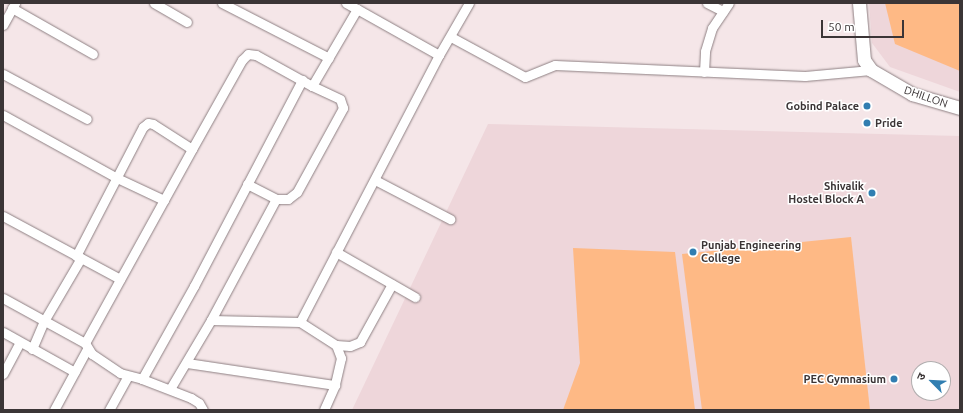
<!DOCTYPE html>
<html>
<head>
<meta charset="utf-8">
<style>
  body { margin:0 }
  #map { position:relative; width:963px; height:413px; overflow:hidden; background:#f5e6e8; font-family:Ubuntu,"Noto Sans Devanagari",sans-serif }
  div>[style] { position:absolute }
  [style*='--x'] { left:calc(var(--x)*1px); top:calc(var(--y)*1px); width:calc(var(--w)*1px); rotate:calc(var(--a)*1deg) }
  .built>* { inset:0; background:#eed6da }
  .green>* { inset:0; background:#feb985 }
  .roads { filter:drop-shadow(0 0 1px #8e8083) drop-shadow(0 0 1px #8e8083) }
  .street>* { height:9px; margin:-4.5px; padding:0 4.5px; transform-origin:4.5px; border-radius:4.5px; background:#fff }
  .secondary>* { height:13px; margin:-6.5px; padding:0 6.5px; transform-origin:6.5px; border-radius:6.5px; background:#fff }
  .dots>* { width:11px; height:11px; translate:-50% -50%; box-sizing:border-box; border:2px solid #fff; border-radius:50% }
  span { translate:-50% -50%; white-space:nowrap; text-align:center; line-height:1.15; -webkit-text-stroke:3px #fff; paint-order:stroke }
  .street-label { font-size:11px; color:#3b3536 }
  .poi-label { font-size:11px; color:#3b3536; font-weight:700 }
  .right { translate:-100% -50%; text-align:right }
  .left { translate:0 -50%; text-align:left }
  .frame { position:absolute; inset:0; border:4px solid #3b3536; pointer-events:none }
  .north { position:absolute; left:911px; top:361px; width:40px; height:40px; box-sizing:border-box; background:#fff; border:1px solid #b1aeaf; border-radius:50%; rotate:294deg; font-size:11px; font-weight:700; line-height:16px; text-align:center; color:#3b3536 }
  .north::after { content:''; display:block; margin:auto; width:14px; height:18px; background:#317eb1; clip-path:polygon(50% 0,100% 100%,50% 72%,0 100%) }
  .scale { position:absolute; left:821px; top:20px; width:83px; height:18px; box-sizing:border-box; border:2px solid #3b3536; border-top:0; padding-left:5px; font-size:12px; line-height:14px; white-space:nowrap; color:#3b3536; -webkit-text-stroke:3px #fff; paint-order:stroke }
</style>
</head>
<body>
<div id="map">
  <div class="built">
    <div style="clip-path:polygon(869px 3px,960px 3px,960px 92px,890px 67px,872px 43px)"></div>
    <div style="clip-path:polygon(evenodd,488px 124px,960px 136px,960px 410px,352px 410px,488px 124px,919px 369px,943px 369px,943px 393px,919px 393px,919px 369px)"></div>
  </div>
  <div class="green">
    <div style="clip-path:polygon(885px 3px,960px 3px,960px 71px,895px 44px)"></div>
    <div style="clip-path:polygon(851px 237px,870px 410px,702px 410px,682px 254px)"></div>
    <div style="clip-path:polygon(573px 248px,675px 252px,695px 410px,563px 410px,580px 363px)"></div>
  </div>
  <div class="roads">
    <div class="street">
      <div style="--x:154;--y:3;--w:38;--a:30"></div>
      <div style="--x:222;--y:3;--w:120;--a:27.2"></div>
      <div style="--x:346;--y:3;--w:13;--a:29"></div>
      <div style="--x:707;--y:3;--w:18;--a:27"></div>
      <div style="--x:12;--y:8;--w:93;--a:29.6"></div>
      <div style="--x:3;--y:25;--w:25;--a:-61"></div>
      <div style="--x:451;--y:37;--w:84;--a:28.4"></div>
      <div style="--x:525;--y:77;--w:32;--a:-22"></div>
      <div style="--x:555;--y:65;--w:250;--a:2.5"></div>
      <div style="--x:805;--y:76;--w:66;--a:-5.2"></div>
      <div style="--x:704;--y:72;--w:21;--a:-87"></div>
      <div style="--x:705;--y:51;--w:24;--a:-73"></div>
      <div style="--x:712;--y:28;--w:30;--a:-56"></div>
      <div style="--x:3;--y:74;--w:95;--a:28.2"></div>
      <div style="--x:3;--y:115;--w:130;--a:28.9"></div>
      <div style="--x:117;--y:178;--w:52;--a:25.1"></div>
      <div style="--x:375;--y:180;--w:85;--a:27.5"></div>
      <div style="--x:247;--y:184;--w:33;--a:27"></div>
      <div style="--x:276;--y:199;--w:12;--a:0"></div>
      <div style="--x:288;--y:199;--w:11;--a:-38"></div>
      <div style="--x:297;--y:192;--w:96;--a:-61.3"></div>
      <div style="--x:343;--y:108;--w:9;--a:-108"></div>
      <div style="--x:340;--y:99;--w:31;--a:-155"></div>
      <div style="--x:3;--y:216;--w:133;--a:28.3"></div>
      <div style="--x:336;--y:252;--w:91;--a:29.7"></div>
      <div style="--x:76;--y:256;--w:145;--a:-62.6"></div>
      <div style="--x:143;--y:127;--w:6;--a:-39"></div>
      <div style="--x:148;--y:123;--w:5;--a:11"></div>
      <div style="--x:153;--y:124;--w:46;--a:32.7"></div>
      <div style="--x:3;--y:298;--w:94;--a:28.8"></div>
      <div style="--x:85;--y:343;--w:222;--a:-61.1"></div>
      <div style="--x:192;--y:149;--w:102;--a:-60.7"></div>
      <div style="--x:242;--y:60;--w:8;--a:-45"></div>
      <div style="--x:248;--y:54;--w:8;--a:7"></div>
      <div style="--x:256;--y:55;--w:64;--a:29"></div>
      <div style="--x:312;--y:86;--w:89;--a:-59.7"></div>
      <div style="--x:357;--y:9;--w:94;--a:29.3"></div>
      <div style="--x:439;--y:55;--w:60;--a:-60"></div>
      <div style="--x:211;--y:320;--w:137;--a:-61.8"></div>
      <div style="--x:300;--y:322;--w:43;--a:32.6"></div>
      <div style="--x:336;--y:345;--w:14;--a:69"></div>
      <div style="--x:341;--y:358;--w:28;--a:103"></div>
      <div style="--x:335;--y:385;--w:27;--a:114"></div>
      <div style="--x:3;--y:332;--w:82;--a:29.1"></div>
      <div style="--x:85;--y:343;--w:13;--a:58"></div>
      <div style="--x:92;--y:354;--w:34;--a:34"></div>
      <div style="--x:120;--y:373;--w:23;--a:15"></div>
      <div style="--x:142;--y:379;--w:53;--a:21.2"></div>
      <div style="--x:191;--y:398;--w:9;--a:32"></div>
      <div style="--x:199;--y:403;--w:8;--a:60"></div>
      <div style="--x:336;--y:345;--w:14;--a:4"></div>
      <div style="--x:350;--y:346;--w:11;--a:-22"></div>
      <div style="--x:360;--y:342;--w:66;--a:-61.1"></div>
      <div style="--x:32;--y:349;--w:30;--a:-67"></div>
      <div style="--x:44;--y:321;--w:73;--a:-59.6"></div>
      <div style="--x:187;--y:363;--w:150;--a:8.5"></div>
      <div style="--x:3;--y:374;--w:36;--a:-62"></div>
      <div style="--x:142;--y:379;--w:107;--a:-60.8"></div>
      <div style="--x:194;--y:286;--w:233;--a:-62.3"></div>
      <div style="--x:170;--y:389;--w:80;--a:-59.3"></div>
      <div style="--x:211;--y:320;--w:89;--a:1.3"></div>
      <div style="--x:300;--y:322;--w:301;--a:-62.5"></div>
      <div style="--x:54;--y:410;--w:69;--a:-61.6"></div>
      <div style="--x:109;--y:410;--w:38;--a:-61"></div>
    </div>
    <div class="secondary">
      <div style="--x:859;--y:3;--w:57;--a:85"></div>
      <div style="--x:864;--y:60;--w:12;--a:55"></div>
      <div style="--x:871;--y:70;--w:48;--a:30.3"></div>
      <div style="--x:912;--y:94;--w:50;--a:16.3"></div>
    </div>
  </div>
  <div class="dots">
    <div style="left:867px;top:106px;background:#317eb1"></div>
    <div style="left:867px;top:123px;background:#317eb1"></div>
    <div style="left:872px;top:193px;background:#317eb1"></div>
    <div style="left:693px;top:252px;background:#317eb1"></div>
    <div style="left:894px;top:379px;background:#317eb1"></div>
  </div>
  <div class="street-label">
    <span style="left:926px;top:97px;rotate:19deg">DHILLON</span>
  </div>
  <div class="poi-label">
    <span class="right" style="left:859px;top:106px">Gobind Palace</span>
    <span class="left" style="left:875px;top:123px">Pride</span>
    <span class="right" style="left:864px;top:193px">Shivalik<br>Hostel Block A</span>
    <span class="left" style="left:701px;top:252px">Punjab Engineering<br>College</span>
    <span class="right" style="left:886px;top:379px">PEC Gymnasium</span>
  </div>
  <div class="frame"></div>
  <div class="north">उ</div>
  <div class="scale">50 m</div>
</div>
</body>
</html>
